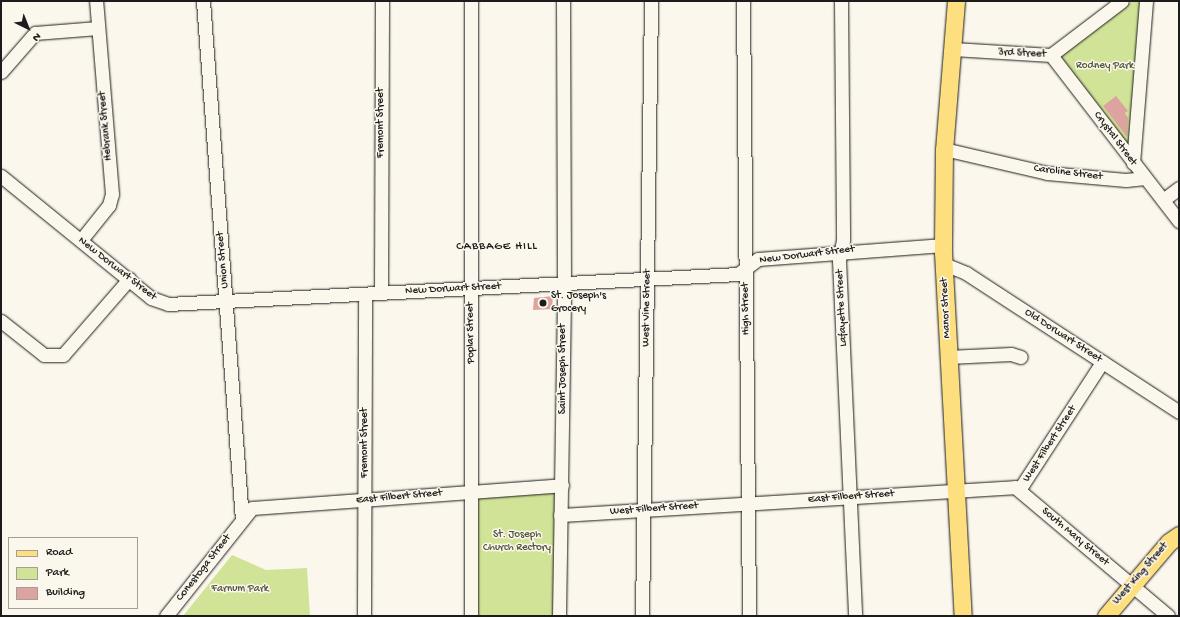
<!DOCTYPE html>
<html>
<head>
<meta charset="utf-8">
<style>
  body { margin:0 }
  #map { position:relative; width:1180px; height:617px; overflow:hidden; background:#fbf7ec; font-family:"Gochi Hand",sans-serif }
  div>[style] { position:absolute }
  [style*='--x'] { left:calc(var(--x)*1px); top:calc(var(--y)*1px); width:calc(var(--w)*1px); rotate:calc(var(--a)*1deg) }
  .green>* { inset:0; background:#d0e397 }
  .building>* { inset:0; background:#dda3a0 }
  .roads { filter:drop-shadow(0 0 1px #1c1c1c) drop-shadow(0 0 1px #1c1c1c) }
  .minor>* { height:13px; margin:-6.5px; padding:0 6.5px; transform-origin:6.5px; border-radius:6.5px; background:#fbf7ec }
  .major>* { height:17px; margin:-8.5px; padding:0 8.5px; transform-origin:8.5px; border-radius:8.5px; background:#fedf80 }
  .dots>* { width:11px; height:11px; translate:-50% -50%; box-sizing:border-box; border:2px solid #fbf7ec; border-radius:50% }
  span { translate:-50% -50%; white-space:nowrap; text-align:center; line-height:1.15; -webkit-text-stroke:3px #fbf7ec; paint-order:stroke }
  .street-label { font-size:11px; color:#1c1c1c }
  .park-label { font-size:11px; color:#525841 }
  .poi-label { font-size:11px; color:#1c1c1c }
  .left { translate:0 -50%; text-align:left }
  .neighbourhood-label { font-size:12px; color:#1c1c1c; letter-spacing:1px }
  .frame { position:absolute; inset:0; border:2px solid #1c1c1c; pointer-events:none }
  .legend { position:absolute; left:8px; top:537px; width:130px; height:72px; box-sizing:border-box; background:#fbf7ec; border:1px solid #a29f99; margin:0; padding:5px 7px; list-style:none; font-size:12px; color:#1c1c1c }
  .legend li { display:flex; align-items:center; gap:8px; height:20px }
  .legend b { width:20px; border:1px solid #a29f99 }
  .north { position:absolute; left:8px; top:8px; width:40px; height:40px; -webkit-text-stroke:3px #fbf7ec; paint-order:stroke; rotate:137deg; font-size:11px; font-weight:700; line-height:16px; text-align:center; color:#1c1c1c }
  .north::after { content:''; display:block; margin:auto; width:14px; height:18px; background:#1c1c1c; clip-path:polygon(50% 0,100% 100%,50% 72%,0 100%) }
</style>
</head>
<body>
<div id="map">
  <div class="green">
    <div style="clip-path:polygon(1133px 1px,1143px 1px,1131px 149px,1058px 59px)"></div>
    <div style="clip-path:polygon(556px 491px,553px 616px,478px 616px,478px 495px)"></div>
    <div style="clip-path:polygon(232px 555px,266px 570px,307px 568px,310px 616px,183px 616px)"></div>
  </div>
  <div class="building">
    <div style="clip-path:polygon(1116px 96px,1128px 111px,1125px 113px,1128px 118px,1127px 137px,1103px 106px)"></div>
    <div style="clip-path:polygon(553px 296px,552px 309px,533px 310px,534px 298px)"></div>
  </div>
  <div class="roads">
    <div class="minor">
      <div style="--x:203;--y:1;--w:520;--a:85.7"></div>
      <div style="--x:471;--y:1;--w:615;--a:90"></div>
      <div style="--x:743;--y:1;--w:615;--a:89.44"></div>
      <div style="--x:841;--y:1;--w:239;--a:89.5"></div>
      <div style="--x:843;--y:240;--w:20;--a:101"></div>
      <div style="--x:839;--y:260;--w:356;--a:87.4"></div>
      <div style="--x:953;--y:49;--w:98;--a:3.5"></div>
      <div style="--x:1051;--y:55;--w:89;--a:-37.3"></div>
      <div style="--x:1051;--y:55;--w:210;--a:52.4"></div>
      <div style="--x:1;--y:72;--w:52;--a:-48.9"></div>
      <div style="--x:35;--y:33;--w:63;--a:-4.5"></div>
      <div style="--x:944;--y:149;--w:106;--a:13.1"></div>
      <div style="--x:1047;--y:173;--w:79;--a:5.1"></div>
      <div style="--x:1126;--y:180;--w:19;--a:-6"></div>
      <div style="--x:1133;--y:163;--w:163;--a:-85.4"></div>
      <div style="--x:1;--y:176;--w:193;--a:39.1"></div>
      <div style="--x:151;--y:298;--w:18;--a:19"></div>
      <div style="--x:168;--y:304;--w:571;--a:-3.01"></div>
      <div style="--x:738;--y:274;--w:25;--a:-37"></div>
      <div style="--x:758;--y:259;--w:186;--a:-4.3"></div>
      <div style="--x:1163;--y:200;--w:20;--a:-37"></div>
      <div style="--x:81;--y:240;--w:45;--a:-51.3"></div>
      <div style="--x:109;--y:205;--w:11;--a:-75"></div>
      <div style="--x:112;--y:194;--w:194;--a:-94.7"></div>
      <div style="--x:944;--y:264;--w:24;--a:22"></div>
      <div style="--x:966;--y:273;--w:254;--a:33.1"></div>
      <div style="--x:381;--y:293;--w:292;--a:-89.8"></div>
      <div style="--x:1;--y:321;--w:55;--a:38.3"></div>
      <div style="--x:44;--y:355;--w:19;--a:0"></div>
      <div style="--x:63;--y:355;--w:101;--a:-49"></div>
      <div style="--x:948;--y:357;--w:63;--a:-2.7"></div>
      <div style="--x:1011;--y:354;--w:10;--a:17"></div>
      <div style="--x:1019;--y:490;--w:153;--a:-57"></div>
      <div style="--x:560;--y:515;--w:456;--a:-3.5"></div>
      <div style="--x:1015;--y:487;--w:200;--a:40.1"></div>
      <div style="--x:166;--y:616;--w:138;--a:-51.5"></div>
      <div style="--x:252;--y:508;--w:311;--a:-4.2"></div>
      <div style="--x:364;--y:616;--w:322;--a:-89.8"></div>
      <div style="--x:559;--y:616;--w:334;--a:-89.1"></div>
      <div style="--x:564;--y:282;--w:281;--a:-90.2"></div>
      <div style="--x:642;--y:616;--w:615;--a:-89.16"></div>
    </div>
    <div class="major">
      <div style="--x:956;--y:1;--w:148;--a:94.6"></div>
      <div style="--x:944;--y:149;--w:103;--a:90.6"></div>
      <div style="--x:943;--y:252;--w:365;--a:86.9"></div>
      <div style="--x:1106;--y:616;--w:97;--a:-49.6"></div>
      <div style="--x:1169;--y:542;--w:12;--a:-35"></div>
    </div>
  </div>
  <div class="dots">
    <div style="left:543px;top:303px;background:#1c1c1c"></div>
  </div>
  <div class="street-label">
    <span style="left:1022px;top:54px;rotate:3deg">3rd Street</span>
    <span style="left:381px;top:123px;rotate:-90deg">Fremont Street</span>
    <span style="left:106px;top:126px;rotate:-95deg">Hebrank Street</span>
    <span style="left:1115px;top:139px;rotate:53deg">Crystal Street</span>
    <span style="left:1068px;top:173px;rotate:7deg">Caroline Street</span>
    <span style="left:807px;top:255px;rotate:-7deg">New Dorwart Street</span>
    <span style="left:223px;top:260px;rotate:-95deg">Union Street</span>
    <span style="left:117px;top:269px;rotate:38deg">New Dorwart Street</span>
    <span style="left:453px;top:289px;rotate:-3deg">New Dorwart Street</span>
    <span style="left:647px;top:308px;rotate:-89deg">West Vine Street</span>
    <span style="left:842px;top:308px;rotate:-93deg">Lafayette Street</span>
    <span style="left:946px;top:308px;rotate:-93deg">Manor Street</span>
    <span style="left:746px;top:309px;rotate:-91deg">High Street</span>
    <span style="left:471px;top:333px;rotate:-91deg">Poplar Street</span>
    <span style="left:1063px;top:336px;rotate:33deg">Old Dorwart Street</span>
    <span style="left:563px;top:369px;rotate:-90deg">Saint Joseph Street</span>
    <span style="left:365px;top:443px;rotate:-90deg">Fremont Street</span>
    <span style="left:1050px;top:444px;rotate:-57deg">West Filbert Street</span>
    <span style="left:399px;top:497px;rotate:-5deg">East Filbert Street</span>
    <span style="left:851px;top:497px;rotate:-4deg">East Filbert Street</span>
    <span style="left:654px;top:509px;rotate:-4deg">West Filbert Street</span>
    <span style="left:1075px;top:537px;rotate:40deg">South Mary Street</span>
    <span style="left:204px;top:568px;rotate:-52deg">Conestoga Street</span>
    <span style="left:1141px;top:574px;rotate:-49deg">West King Street</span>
  </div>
  <div class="park-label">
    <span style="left:1105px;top:66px">Rodney Park</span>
    <span style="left:517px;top:542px">St. Joseph<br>Church Rectory</span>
    <span style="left:240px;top:589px">Farnum Park</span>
  </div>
  <div class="poi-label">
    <span class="left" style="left:551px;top:303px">St. Joseph's<br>Grocery</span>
  </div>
  <div class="neighbourhood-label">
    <span style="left:497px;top:248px">CABBAGE HILL</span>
  </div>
  <div class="frame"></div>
  <ul class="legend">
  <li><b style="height:5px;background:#fedf80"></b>Road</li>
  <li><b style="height:11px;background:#d0e397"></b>Park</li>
  <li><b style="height:11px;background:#dda3a0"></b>Building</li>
  </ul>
  <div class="north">N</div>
</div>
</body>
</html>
